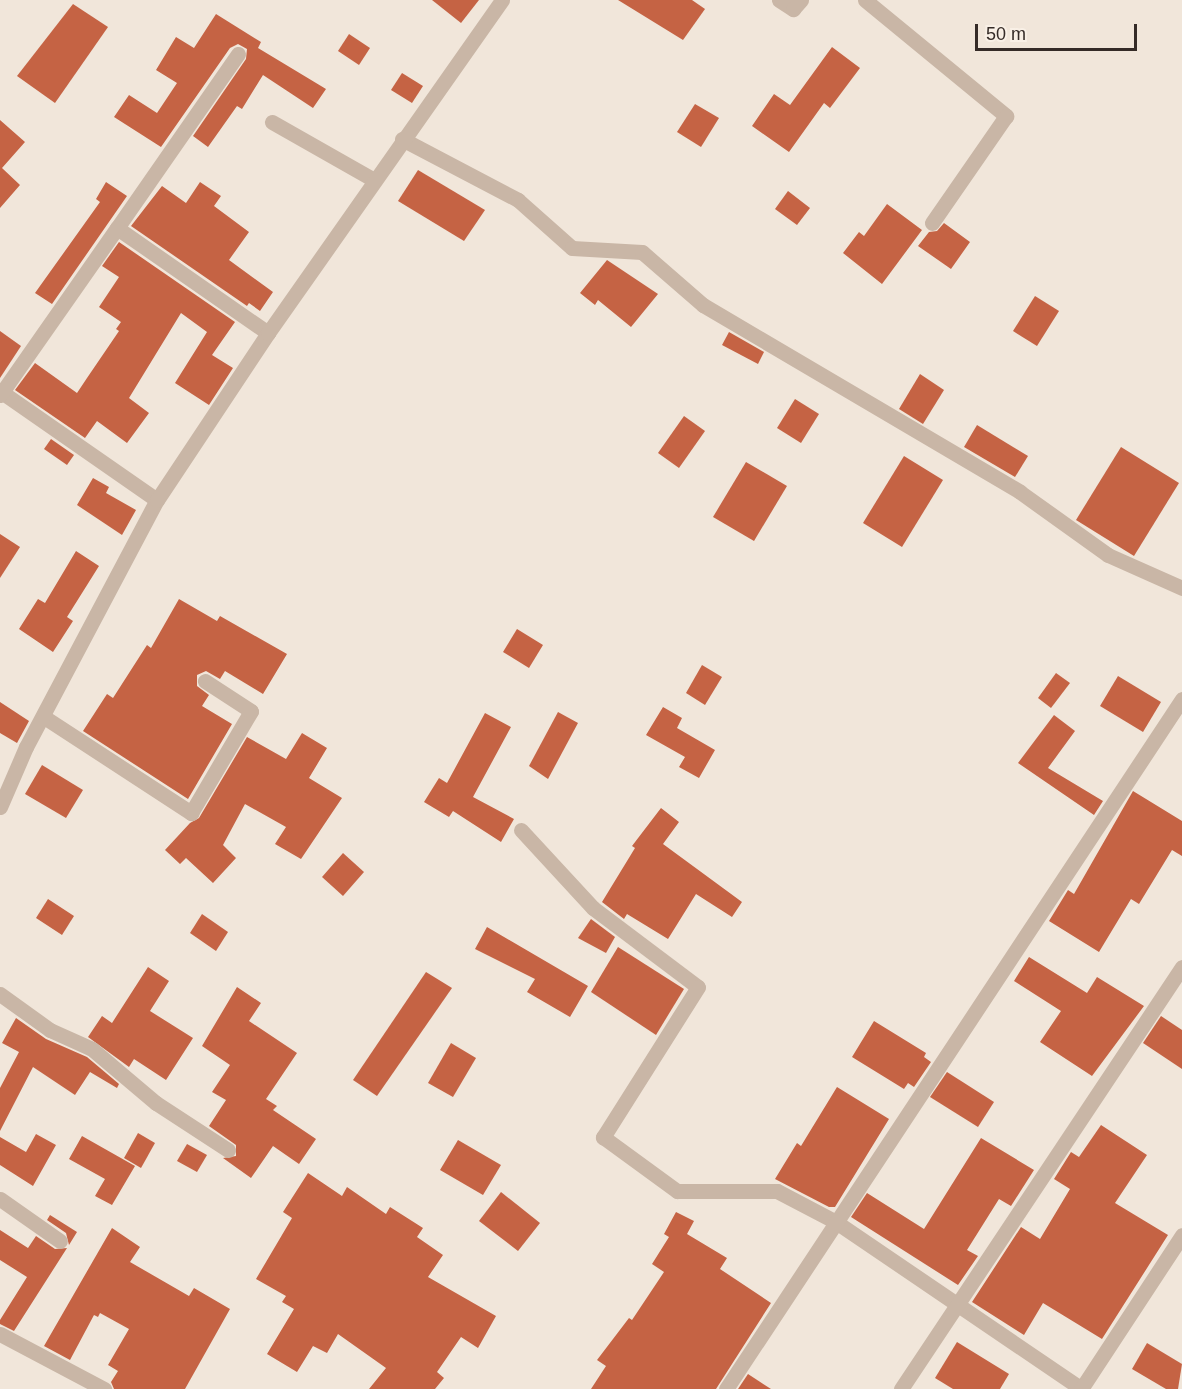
<!DOCTYPE html>
<html>
<head>
<meta charset="utf-8">
<style>
  body { margin:0 }
  #map { position:relative; width:1182px; height:1389px; overflow:hidden; background:#f1e6da; font-family:Helvetica,sans-serif }
  div>[style] { position:absolute }
  [style*='--x'] { left:calc(var(--x)*1px); top:calc(var(--y)*1px); width:calc(var(--w)*1px); rotate:calc(var(--a)*1deg) }
  .building>* { inset:0; background:#c56344 }
  .minor>* { height:15px; margin:-7.5px; padding:0 7.5px; transform-origin:7.5px; border-radius:7.5px; background:#c9b6a6 }
  span { translate:-50% -50%; white-space:nowrap; text-align:center; line-height:1.15; -webkit-text-stroke:6px #f9f0e6; paint-order:stroke }
  .scale { position:absolute; left:975px; top:24px; width:162px; height:27px; box-sizing:border-box; border:3px solid #352b27; border-top:0; padding-left:8px; font-size:18px; line-height:21px; white-space:nowrap; color:#352b27; -webkit-text-stroke:4px #f9f0e6; paint-order:stroke }
</style>
</head>
<body>
<div id="map">
  <div class="building">
    <div style="clip-path:polygon(432px 0,479px 0,461px 23px)"></div>
    <div style="clip-path:polygon(618px 0,692px 0,705px 9px,683px 40px)"></div>
    <div style="clip-path:polygon(73px 4px,108px 27px,55px 103px,17px 76px)"></div>
    <div style="clip-path:polygon(216px 14px,261px 42px,258px 48px,326px 89px,313px 108px,263px 75px,242px 109px,237px 106px,208px 147px,193px 136px,246px 59px,247px 49px,238px 44px,230px 48px,161px 147px,114px 117px,129px 95px,157px 113px,177px 83px,156px 70px,176px 37px,194px 48px)"></div>
    <div style="clip-path:polygon(349px 34px,370px 48px,359px 65px,338px 51px)"></div>
    <div style="clip-path:polygon(832px 47px,860px 68px,830px 108px,824px 103px,789px 152px,752px 126px,774px 94px,790px 105px)"></div>
    <div style="clip-path:polygon(402px 73px,423px 86px,412px 103px,391px 90px)"></div>
    <div style="clip-path:polygon(695px 104px,719px 118px,701px 147px,677px 132px)"></div>
    <div style="clip-path:polygon(0 120px,25px 142px,2px 168px,20px 185px,0 208px)"></div>
    <div style="clip-path:polygon(418px 170px,485px 210px,464px 241px,398px 201px)"></div>
    <div style="clip-path:polygon(106px 182px,127px 196px,52px 304px,35px 293px,100px 202px,96px 199px)"></div>
    <div style="clip-path:polygon(200px 182px,221px 196px,214px 206px,249px 232px,229px 260px,273px 292px,260px 311px,249px 303px,247px 306px,131px 226px,162px 186px,186px 203px)"></div>
    <div style="clip-path:polygon(788px 191px,810px 208px,797px 225px,775px 209px)"></div>
    <div style="clip-path:polygon(887px 204px,922px 230px,882px 284px,843px 253px,859px 232px,864px 236px)"></div>
    <div style="clip-path:polygon(944px 223px,970px 242px,951px 269px,918px 246px,929px 232px,937px 231px)"></div>
    <div style="clip-path:polygon(119px 242px,235px 322px,212px 355px,233px 368px,209px 405px,175px 383px,207px 332px,181px 313px,129px 398px,149px 413px,127px 443px,97px 421px,85px 438px,15px 390px,35px 363px,77px 393px,87px 378px,119px 331px,116px 329px,121px 322px,99px 307px,119px 277px,102px 266px)"></div>
    <div style="clip-path:polygon(607px 260px,658px 294px,631px 327px,598px 300px,595px 305px,580px 293px)"></div>
    <div style="clip-path:polygon(1035px 296px,1059px 311px,1037px 346px,1013px 331px)"></div>
    <div style="clip-path:polygon(0 331px,21px 346px,0 378px)"></div>
    <div style="clip-path:polygon(729px 332px,764px 352px,758px 364px,722px 345px)"></div>
    <div style="clip-path:polygon(920px 374px,944px 390px,923px 424px,899px 409px)"></div>
    <div style="clip-path:polygon(795px 399px,819px 414px,801px 443px,777px 428px)"></div>
    <div style="clip-path:polygon(684px 416px,705px 431px,679px 468px,658px 453px)"></div>
    <div style="clip-path:polygon(977px 425px,1028px 456px,1015px 477px,964px 447px)"></div>
    <div style="clip-path:polygon(51px 439px,74px 455px,67px 465px,44px 449px)"></div>
    <div style="clip-path:polygon(1121px 447px,1179px 483px,1134px 556px,1076px 520px)"></div>
    <div style="clip-path:polygon(904px 456px,943px 480px,902px 547px,863px 523px)"></div>
    <div style="clip-path:polygon(746px 462px,787px 486px,754px 541px,713px 517px)"></div>
    <div style="clip-path:polygon(93px 478px,109px 487px,106px 493px,136px 510px,122px 535px,77px 505px)"></div>
    <div style="clip-path:polygon(0 534px,20px 547px,0 578px)"></div>
    <div style="clip-path:polygon(76px 551px,99px 566px,67px 617px,73px 621px,53px 652px,19px 629px,38px 599px,45px 603px)"></div>
    <div style="clip-path:polygon(179px 599px,217px 621px,220px 616px,287px 654px,263px 694px,225px 671px,220px 679px,206px 671px,197px 675px,197px 686px,209px 695px,202px 706px,232px 724px,188px 799px,83px 731px,107px 694px,113px 698px,147px 645px,151px 648px)"></div>
    <div style="clip-path:polygon(517px 629px,543px 645px,529px 668px,503px 652px)"></div>
    <div style="clip-path:polygon(702px 665px,722px 677px,705px 705px,686px 693px)"></div>
    <div style="clip-path:polygon(1056px 673px,1070px 683px,1051px 708px,1038px 698px)"></div>
    <div style="clip-path:polygon(1118px 676px,1161px 702px,1143px 732px,1100px 706px)"></div>
    <div style="clip-path:polygon(0 702px,29px 721px,17px 743px,0 733px)"></div>
    <div style="clip-path:polygon(663px 707px,682px 718px,677px 728px,715px 750px,699px 778px,679px 767px,685px 757px,646px 735px)"></div>
    <div style="clip-path:polygon(558px 712px,578px 723px,548px 779px,529px 766px)"></div>
    <div style="clip-path:polygon(485px 713px,511px 727px,473px 797px,514px 819px,501px 842px,453px 811px,449px 817px,424px 802px,439px 778px,447px 783px)"></div>
    <div style="clip-path:polygon(1054px 715px,1075px 731px,1048px 768px,1103px 801px,1094px 815px,1018px 763px)"></div>
    <div style="clip-path:polygon(302px 733px,327px 748px,309px 778px,342px 798px,301px 859px,275px 844px,286px 827px,245px 804px,223px 845px,236px 858px,213px 883px,186px 858px,180px 864px,165px 850px,190px 823px,199px 818px,247px 737px,286px 759px)"></div>
    <div style="clip-path:polygon(42px 765px,83px 790px,66px 818px,25px 794px)"></div>
    <div style="clip-path:polygon(1133px 791px,1182px 821px,1182px 856px,1172px 850px,1139px 904px,1131px 899px,1099px 952px,1049px 921px,1068px 890px,1074px 894px)"></div>
    <div style="clip-path:polygon(661px 808px,679px 822px,663px 844px,742px 902px,732px 917px,696px 894px,668px 939px,627px 914px,624px 919px,602px 902px,635px 848px,632px 846px)"></div>
    <div style="clip-path:polygon(343px 853px,364px 872px,343px 896px,322px 877px)"></div>
    <div style="clip-path:polygon(48px 899px,74px 916px,62px 935px,36px 918px)"></div>
    <div style="clip-path:polygon(202px 914px,228px 932px,216px 951px,190px 933px)"></div>
    <div style="clip-path:polygon(591px 919px,615px 937px,606px 953px,578px 938px)"></div>
    <div style="clip-path:polygon(487px 927px,588px 986px,570px 1017px,527px 992px,535px 979px,475px 949px)"></div>
    <div style="clip-path:polygon(618px 947px,684px 989px,656px 1035px,591px 992px)"></div>
    <div style="clip-path:polygon(1029px 957px,1087px 993px,1097px 977px,1144px 1006px,1092px 1076px,1040px 1042px,1061px 1011px,1014px 981px)"></div>
    <div style="clip-path:polygon(148px 967px,169px 981px,150px 1011px,193px 1038px,166px 1080px,134px 1059px,129px 1067px,88px 1037px,102px 1016px,112px 1023px)"></div>
    <div style="clip-path:polygon(426px 972px,452px 988px,377px 1096px,353px 1080px)"></div>
    <div style="clip-path:polygon(237px 987px,261px 1003px,249px 1021px,297px 1053px,266px 1099px,277px 1106px,273px 1110px,316px 1139px,299px 1164px,273px 1146px,251px 1178px,223px 1158px,236px 1156px,236px 1145px,209px 1126px,226px 1100px,212px 1092px,230px 1065px,202px 1046px)"></div>
    <div style="clip-path:polygon(1161px 1016px,1182px 1030px,1182px 1069px,1143px 1043px)"></div>
    <div style="clip-path:polygon(16px 1018px,46px 1039px,87px 1057px,119px 1084px,117px 1088px,90px 1072px,75px 1095px,33px 1067px,0 1131px,0 1088px,19px 1052px,2px 1043px)"></div>
    <div style="clip-path:polygon(874px 1021px,926px 1053px,924px 1057px,931px 1062px,914px 1087px,908px 1083px,904px 1089px,852px 1057px)"></div>
    <div style="clip-path:polygon(451px 1043px,476px 1058px,453px 1097px,428px 1083px)"></div>
    <div style="clip-path:polygon(947px 1072px,994px 1102px,978px 1127px,930px 1097px)"></div>
    <div style="clip-path:polygon(837px 1087px,889px 1119px,835px 1207px,829px 1207px,775px 1179px,797px 1143px,801px 1146px)"></div>
    <div style="clip-path:polygon(1101px 1125px,1147px 1155px,1115px 1203px,1168px 1235px,1102px 1339px,1043px 1303px,1024px 1335px,972px 1302px,1021px 1227px,1040px 1239px,1070px 1189px,1054px 1179px,1071px 1152px,1079px 1157px)"></div>
    <div style="clip-path:polygon(138px 1133px,155px 1143px,141px 1168px,124px 1158px)"></div>
    <div style="clip-path:polygon(36px 1134px,56px 1145px,33px 1186px,0 1165px,0 1137px,26px 1152px)"></div>
    <div style="clip-path:polygon(82px 1136px,135px 1166px,112px 1205px,95px 1196px,105px 1179px,69px 1159px)"></div>
    <div style="clip-path:polygon(981px 1138px,1034px 1170px,1011px 1206px,999px 1199px,967px 1250px,978px 1256px,958px 1285px,851px 1217px,867px 1193px,924px 1229px)"></div>
    <div style="clip-path:polygon(458px 1140px,501px 1165px,483px 1195px,440px 1170px)"></div>
    <div style="clip-path:polygon(187px 1144px,207px 1155px,197px 1172px,177px 1161px)"></div>
    <div style="clip-path:polygon(308px 1173px,342px 1196px,347px 1187px,386px 1214px,390px 1207px,423px 1228px,417px 1237px,443px 1255px,428px 1277px,496px 1316px,478px 1348px,461px 1337px,437px 1372px,444px 1378px,435px 1389px,369px 1389px,386px 1368px,338px 1334px,327px 1353px,313px 1346px,297px 1372px,267px 1354px,294px 1309px,282px 1302px,286px 1296px,256px 1279px,292px 1218px,283px 1212px)"></div>
    <div style="clip-path:polygon(501px 1192px,540px 1223px,518px 1251px,479px 1221px)"></div>
    <div style="clip-path:polygon(676px 1212px,694px 1221px,687px 1234px,727px 1258px,720px 1269px,771px 1303px,716px 1389px,591px 1389px,606px 1366px,597px 1360px,629px 1318px,632px 1320px,664px 1272px,652px 1264px,669px 1237px,664px 1234px)"></div>
    <div style="clip-path:polygon(50px 1215px,77px 1232px,69px 1245px,66px 1233px,47px 1220px)"></div>
    <div style="clip-path:polygon(112px 1228px,140px 1247px,130px 1262px,189px 1296px,194px 1288px,230px 1309px,185px 1389px,114px 1389px,111px 1382px,118px 1371px,108px 1365px,129px 1329px,100px 1313px,98px 1317px,94px 1315px,70px 1360px,44px 1346px)"></div>
    <div style="clip-path:polygon(0 1230px,28px 1248px,36px 1236px,55px 1249px,67px 1248px,14px 1331px,0 1324px,0 1320px,27px 1277px,0 1260px)"></div>
    <div style="clip-path:polygon(957px 1342px,1009px 1374px,1000px 1389px,953px 1389px,935px 1378px)"></div>
    <div style="clip-path:polygon(1147px 1343px,1182px 1364px,1178px 1389px,1166px 1389px,1132px 1369px)"></div>
    <div style="clip-path:polygon(748px 1374px,771px 1389px,738px 1389px)"></div>
  </div>
  <div class="minor">
    <div style="--x:779;--y:0;--w:17;--a:33"></div>
    <div style="--x:793;--y:9;--w:12;--a:-48"></div>
    <div style="--x:865;--y:0;--w:183;--a:39.4"></div>
    <div style="--x:1006;--y:116;--w:130;--a:124.7"></div>
    <div style="--x:238;--y:54;--w:212;--a:124.8"></div>
    <div style="--x:117;--y:228;--w:184;--a:34.8"></div>
    <div style="--x:272;--y:122;--w:117;--a:29.6"></div>
    <div style="--x:402;--y:139;--w:131;--a:27.7"></div>
    <div style="--x:518;--y:200;--w:72;--a:41.6"></div>
    <div style="--x:572;--y:248;--w:70;--a:3.3"></div>
    <div style="--x:642;--y:252;--w:81;--a:41"></div>
    <div style="--x:703;--y:305;--w:368;--a:30.5"></div>
    <div style="--x:1020;--y:492;--w:108;--a:35.6"></div>
    <div style="--x:1108;--y:555;--w:81;--a:24"></div>
    <div style="--x:0;--y:391;--w:191;--a:34.8"></div>
    <div style="--x:0;--y:395;--w:204;--a:-55"></div>
    <div style="--x:44;--y:717;--w:176;--a:33.1"></div>
    <div style="--x:191;--y:813;--w:118;--a:-59.5"></div>
    <div style="--x:251;--y:711;--w:55;--a:-146.9"></div>
    <div style="--x:0;--y:807;--w:65;--a:-66.6"></div>
    <div style="--x:26;--y:747;--w:280;--a:-62.1"></div>
    <div style="--x:157;--y:500;--w:201;--a:-56.4"></div>
    <div style="--x:268;--y:333;--w:407;--a:-54.9"></div>
    <div style="--x:521;--y:830;--w:106;--a:47.3"></div>
    <div style="--x:593;--y:908;--w:131;--a:37"></div>
    <div style="--x:698;--y:987;--w:178;--a:122.3"></div>
    <div style="--x:603;--y:1137;--w:92;--a:36.1"></div>
    <div style="--x:677;--y:1191;--w:100;--a:0"></div>
    <div style="--x:777;--y:1191;--w:67;--a:27.7"></div>
    <div style="--x:836;--y:1222;--w:297;--a:34.2"></div>
    <div style="--x:0;--y:994;--w:62;--a:35.8"></div>
    <div style="--x:50;--y:1030;--w:46;--a:24.3"></div>
    <div style="--x:92;--y:1049;--w:84;--a:40.2"></div>
    <div style="--x:156;--y:1103;--w:86;--a:33.1"></div>
    <div style="--x:0;--y:1199;--w:73;--a:35"></div>
    <div style="--x:0;--y:1334;--w:118;--a:27.9"></div>
    <div style="--x:726;--y:1389;--w:827;--a:-56.54"></div>
    <div style="--x:901;--y:1389;--w:507;--a:-56.34"></div>
    <div style="--x:1081;--y:1389;--w:184;--a:-56.7"></div>
  </div>
  <div class="scale">50 m</div>
</div>
</body>
</html>
